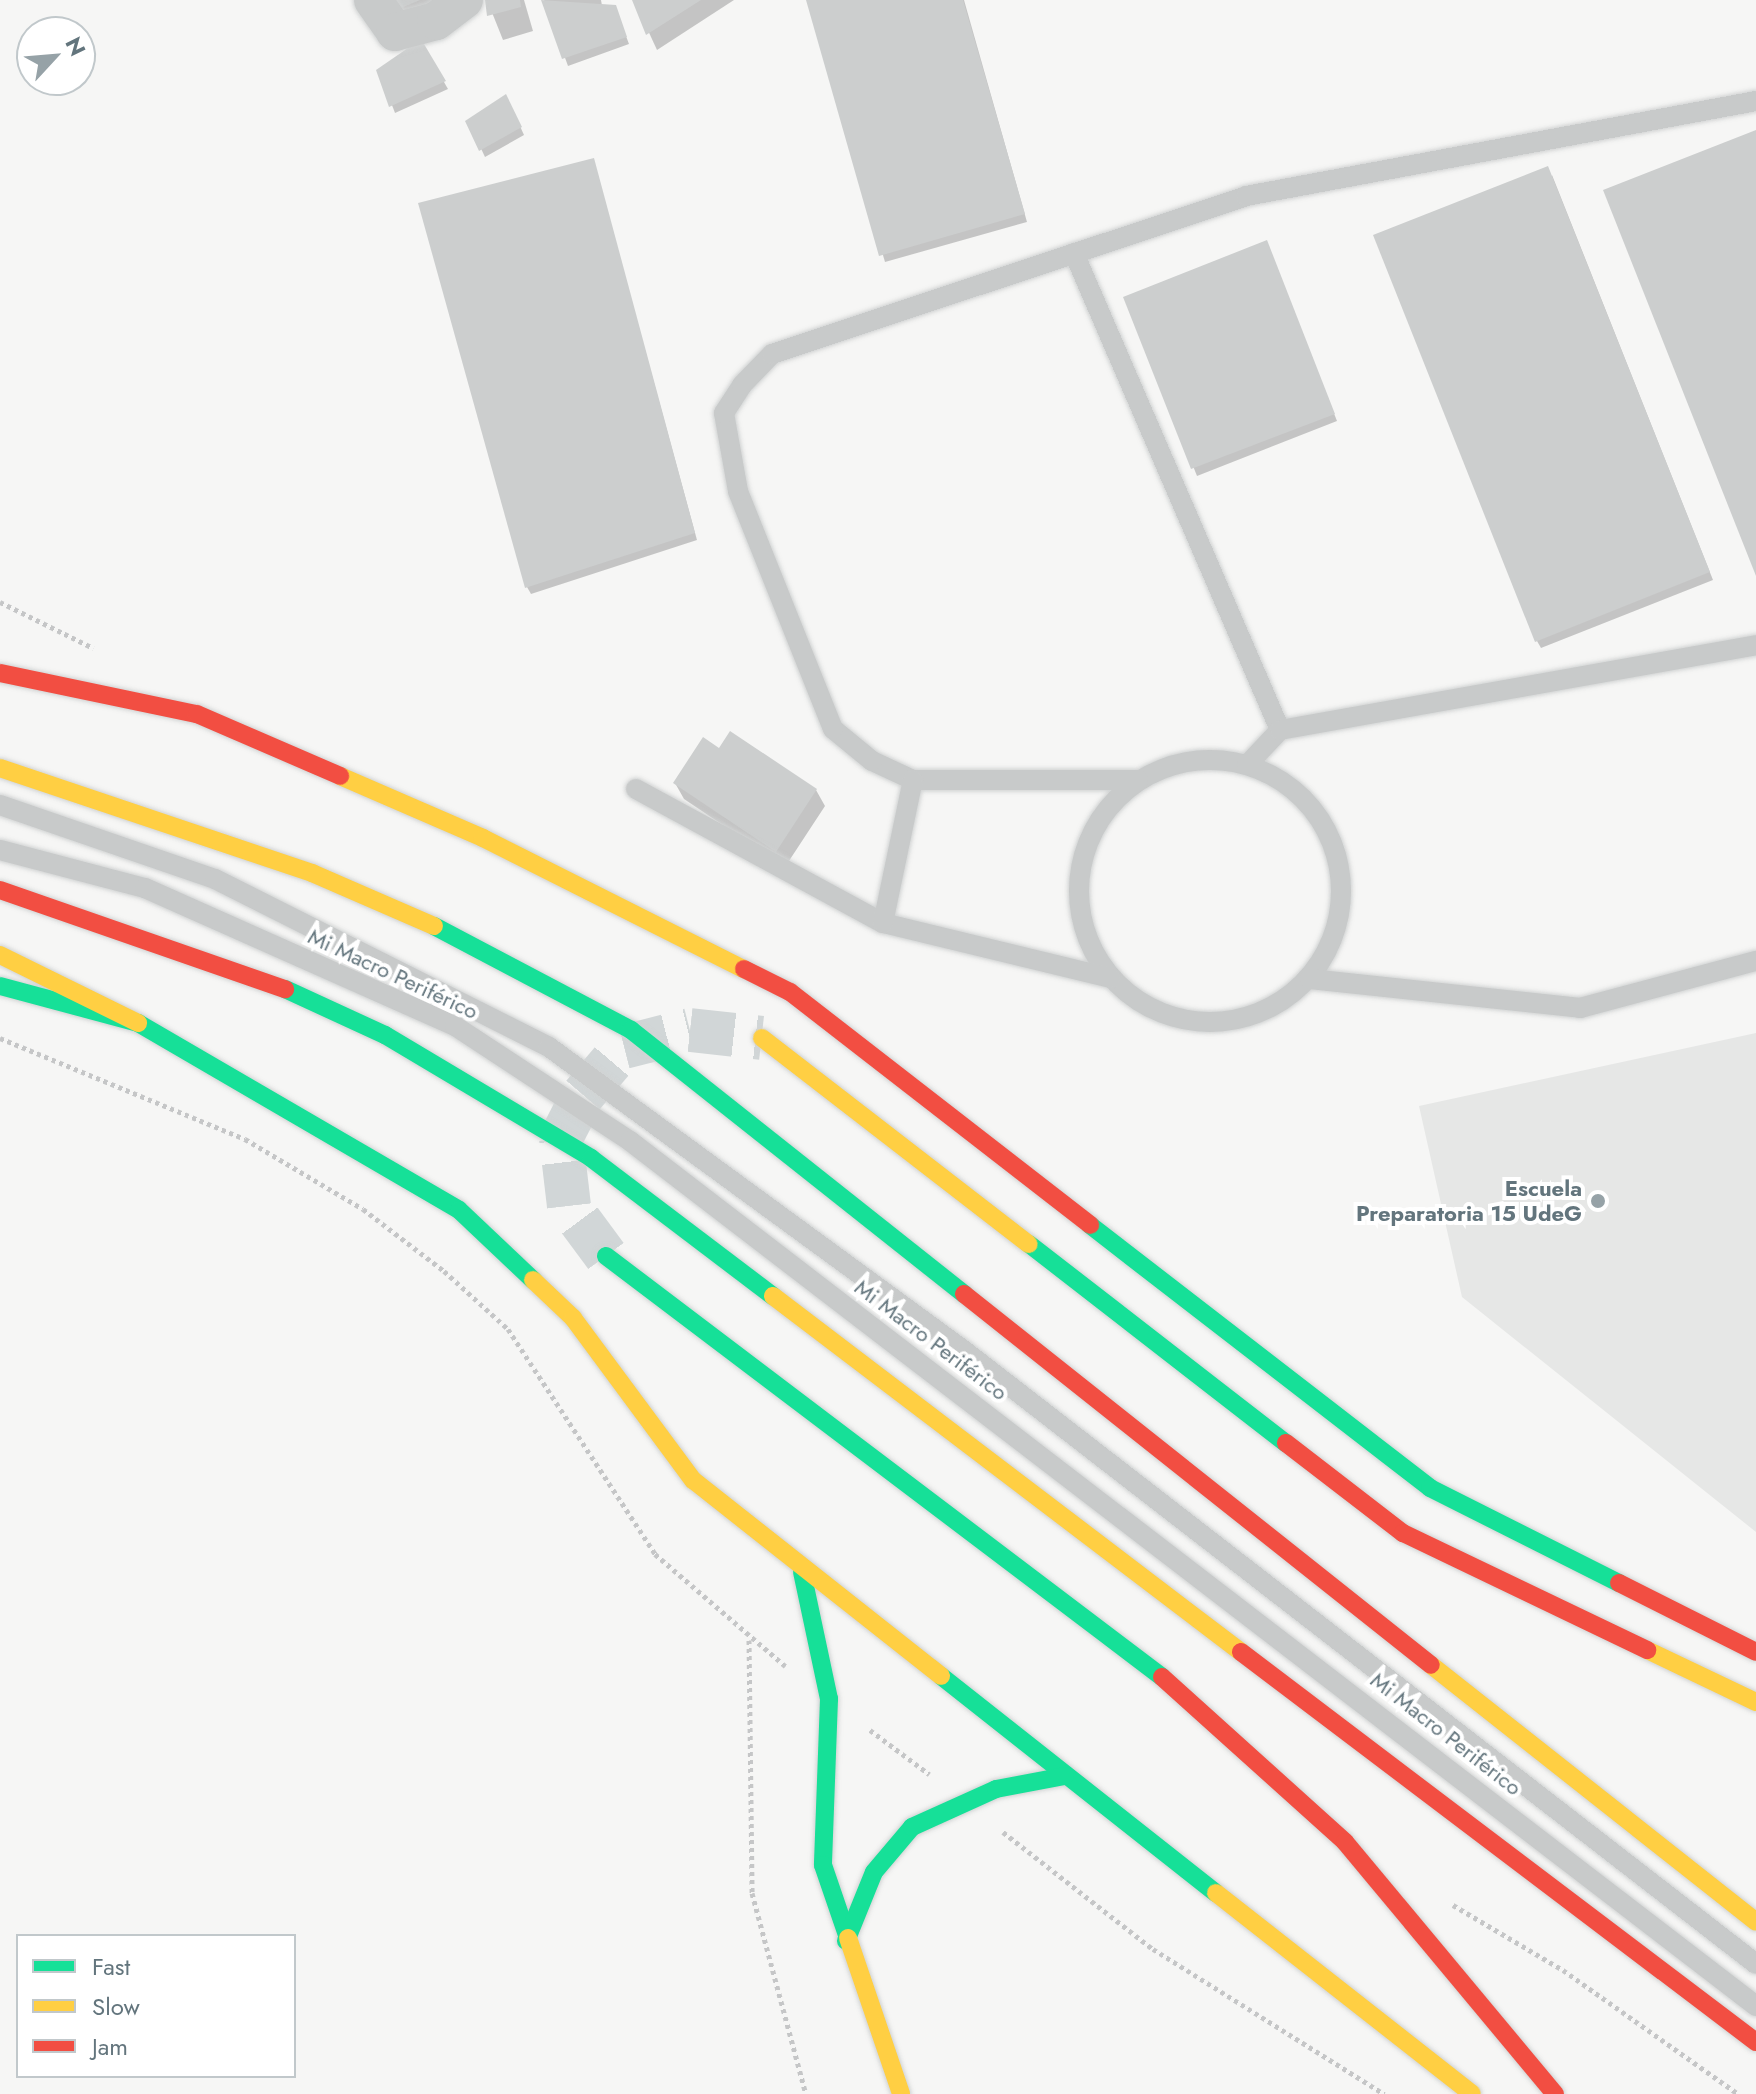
<!DOCTYPE html>
<html>
<head>
<meta charset="utf-8">
<style>
  body { margin:0 }
  #map { position:relative; width:1756px; height:2094px; overflow:hidden; background:#f6f6f5; font-family:Jost,sans-serif }
  div>[style] { position:absolute }
  [style*='--x'] { left:calc(var(--x)*1px); top:calc(var(--y)*1px); width:calc(var(--w)*1px); rotate:calc(var(--a)*1deg) }
  .built>* { inset:0; background:#e6e7e6 }
  .shadow>* { inset:0; background:#0003 }
  .building>* { inset:0; background:#cccece }
  .highway-tunnel>* { height:44px; margin-top:-22px; transform-origin:0; background:repeating-linear-gradient(90deg,#d1d6d7 0 44px,transparent 0 66px) }
  .path>* { height:5px; margin-top:-2.5px; transform-origin:0; background:repeating-linear-gradient(90deg,#c5c6c7 0 4px,transparent 0 8px) }
  .roads { filter:drop-shadow(0 0 2px #d1d3d3) drop-shadow(0 0 2px #d1d3d3) }
  .lane>* { height:20px; margin:-10px; padding:0 10px; transform-origin:10px; border-radius:10px; background:#c8caca }
  .lane>.ring { margin:-10px; padding:0; box-sizing:content-box; background:none; border:20px solid #c8caca; border-radius:50% }
  .street>* { height:38px; margin:-19px; padding:0 19px; transform-origin:19px; border-radius:19px; background:#c8caca }
  .fast>* { height:18px; margin:-9px; padding:0 9px; transform-origin:9px; border-radius:9px; background:#16e098 }
  .slow>* { height:18px; margin:-9px; padding:0 9px; transform-origin:9px; border-radius:9px; background:#ffcf43 }
  .jam>* { height:18px; margin:-9px; padding:0 9px; transform-origin:9px; border-radius:9px; background:#f24e42 }
  .dots>* { width:22px; height:22px; translate:-50% -50%; box-sizing:border-box; border:4px solid #fff; border-radius:50% }
  span { translate:-50% -50%; white-space:nowrap; text-align:center; line-height:1.15; -webkit-text-stroke:8px #fff; paint-order:stroke }
  .street-label { font-size:22px; color:#63757d }
  .poi-label { font-size:22px; color:#63757d; font-weight:700 }
  .right { translate:-100% -50%; text-align:right }
  .legend { position:absolute; left:16px; top:1934px; width:280px; height:144px; box-sizing:border-box; background:#fff; border:2px solid #c1c8cb; margin:0; padding:10px 14px; list-style:none; font-size:24px; color:#63757d }
  .legend li { display:flex; align-items:center; gap:16px; height:40px }
  .legend b { width:40px; border:2px solid #c1c8cb }
  .north { position:absolute; left:16px; top:16px; width:80px; height:80px; box-sizing:border-box; background:#fff; border:2px solid #c1c8cb; border-radius:50%; rotate:64deg; font-size:22px; font-weight:700; line-height:32px; text-align:center; color:#63757d }
  .north::after { content:''; display:block; margin:auto; width:28px; height:36px; background:#96a2a7; clip-path:polygon(50% 0,100% 100%,50% 72%,0 100%) }
</style>
</head>
<body>
<div id="map">
  <div class="built">
    <div style="clip-path:polygon(1756px 1033px,1756px 1532px,1462px 1297px,1419px 1106px)"></div>
  </div>
  <div class="shadow">
    <div style="clip-path:polygon(394px 0,443px 0,411px 23px)"></div>
    <div style="clip-path:polygon(487px 0,524px 0,533px 31px,503px 40px)"></div>
    <div style="clip-path:polygon(544px 0,601px 0,603px 11px,615px 7px,629px 44px,568px 66px)"></div>
    <div style="clip-path:polygon(634px 0,734px 0,657px 50px)"></div>
    <div style="clip-path:polygon(808px 0,964px 0,1027px 222px,885px 262px)"></div>
    <div style="clip-path:polygon(421px 42px,448px 89px,395px 113px,379px 71px)"></div>
    <div style="clip-path:polygon(510px 104px,524px 135px,485px 157px,468px 121px)"></div>
    <div style="clip-path:polygon(593px 160px,697px 540px,531px 594px,527px 587px)"></div>
    <div style="clip-path:polygon(1552px 175px,1713px 580px,1541px 648px,1537px 641px)"></div>
    <div style="clip-path:polygon(1270px 250px,1337px 421px,1197px 476px,1126px 298px)"></div>
    <div style="clip-path:polygon(731px 733px,816px 790px,825px 806px,785px 867px,684px 799px,675px 783px,720px 751px)"></div>
  </div>
  <div class="building">
    <div style="clip-path:polygon(394px 0,420px 0,401px 8px)"></div>
    <div style="clip-path:polygon(485px 0,520px 0,521px 7px,487px 16px)"></div>
    <div style="clip-path:polygon(541px 0,616px 5px,627px 37px,562px 59px)"></div>
    <div style="clip-path:polygon(632px 0,701px 0,646px 35px)"></div>
    <div style="clip-path:polygon(806px 0,963px 0,1025px 214px,879px 256px)"></div>
    <div style="clip-path:polygon(421px 39px,446px 81px,389px 107px,376px 70px)"></div>
    <div style="clip-path:polygon(506px 94px,522px 127px,479px 151px,465px 121px)"></div>
    <div style="clip-path:polygon(1756px 130px,1756px 576px,1603px 190px)"></div>
    <div style="clip-path:polygon(594px 158px,695px 533px,525px 588px,418px 203px)"></div>
    <div style="clip-path:polygon(1548px 166px,1710px 572px,1535px 642px,1373px 235px)"></div>
    <div style="clip-path:polygon(1267px 240px,1335px 414px,1191px 469px,1123px 297px)"></div>
    <div style="clip-path:polygon(730px 731px,817px 789px,776px 852px,673px 783px,703px 737px,719px 748px)"></div>
  </div>
  <div class="highway-tunnel">
    <div style="--x:606;--y:1256;--w:62;--a:-126.5"></div>
    <div style="--x:569;--y:1206;--w:68;--a:-96.7"></div>
    <div style="--x:561;--y:1138;--w:48;--a:-62.9"></div>
    <div style="--x:583;--y:1095;--w:63;--a:-49.5"></div>
    <div style="--x:624;--y:1047;--w:68;--a:-14.4"></div>
    <div style="--x:690;--y:1030;--w:72;--a:6.3"></div>
  </div>
  <div class="path">
    <div style="--x:0;--y:602;--w:104;--a:26.3"></div>
    <div style="--x:0;--y:1038;--w:265;--a:22.4"></div>
    <div style="--x:245;--y:1139;--w:137;--a:30.7"></div>
    <div style="--x:363;--y:1209;--w:102;--a:37.4"></div>
    <div style="--x:444;--y:1271;--w:86;--a:42.2"></div>
    <div style="--x:508;--y:1329;--w:269;--a:56.8"></div>
    <div style="--x:655;--y:1554;--w:172;--a:40.7"></div>
    <div style="--x:749;--y:1640;--w:253;--a:89.3"></div>
    <div style="--x:752;--y:1893;--w:208;--a:75"></div>
    <div style="--x:870;--y:1730;--w:74;--a:36.7"></div>
    <div style="--x:1003;--y:1832;--w:190;--a:38"></div>
    <div style="--x:1153;--y:1949;--w:273;--a:32.1"></div>
    <div style="--x:1453;--y:1905;--w:128;--a:30.6"></div>
    <div style="--x:1563;--y:1970;--w:214;--a:35.3"></div>
  </div>
  <div class="roads">
    <div class="lane">
      <div style="--x:1074;--y:253;--w:520;--a:66.64"></div>
      <div class="ring" style="left:1079px;top:760px;width:242px;height:242px"></div>
      <div style="--x:1247;--y:765;--w:48;--a:-46.7"></div>
      <div style="--x:1280;--y:730;--w:484;--a:-10.1"></div>
      <div style="--x:1138;--y:780;--w:225;--a:180"></div>
      <div style="--x:913;--y:780;--w:45;--a:-155.1"></div>
      <div style="--x:872;--y:761;--w:50;--a:-140.6"></div>
      <div style="--x:833;--y:729;--w:256;--a:-111.8"></div>
      <div style="--x:738;--y:491;--w:79;--a:-100.2"></div>
      <div style="--x:724;--y:413;--w:33;--a:-57"></div>
      <div style="--x:742;--y:385;--w:43;--a:-45.9"></div>
      <div style="--x:772;--y:354;--w:500;--a:-18.4"></div>
      <div style="--x:1246;--y:196;--w:519;--a:-10.55"></div>
      <div style="--x:636;--y:789;--w:281;--a:28.5"></div>
      <div style="--x:883;--y:923;--w:234;--a:13.6"></div>
      <div style="--x:0;--y:805;--w:227;--a:19"></div>
      <div style="--x:215;--y:879;--w:374;--a:26.7"></div>
      <div style="--x:549;--y:1047;--w:517;--a:36.18"></div>
      <div style="--x:966;--y:1352;--w:999;--a:37.76"></div>
      <div style="--x:0;--y:850;--w:150;--a:14.7"></div>
      <div style="--x:145;--y:888;--w:339;--a:24"></div>
      <div style="--x:455;--y:1026;--w:209;--a:33.3"></div>
      <div style="--x:630;--y:1141;--w:1420;--a:37.53"></div>
      <div style="--x:883;--y:923;--w:146;--a:-78.2"></div>
      <div style="--x:1310;--y:979;--w:272;--a:6.1"></div>
      <div style="--x:1580;--y:1008;--w:182;--a:-15"></div>
    </div>
    <div class="street">
      <div style="--x:373;--y:0;--w:39;--a:55"></div>
      <div style="--x:395;--y:32;--w:42;--a:-15"></div>
      <div style="--x:436;--y:21;--w:35;--a:-37"></div>
    </div>
    <div class="fast">
      <div style="--x:434;--y:926;--w:223;--a:27.8"></div>
      <div style="--x:631;--y:1030;--w:425;--a:38.4"></div>
      <div style="--x:0;--y:986;--w:143;--a:15"></div>
      <div style="--x:138;--y:1023;--w:371;--a:30.2"></div>
      <div style="--x:459;--y:1210;--w:102;--a:43.4"></div>
      <div style="--x:285;--y:989;--w:110;--a:24.7"></div>
      <div style="--x:385;--y:1035;--w:240;--a:30.8"></div>
      <div style="--x:591;--y:1158;--w:228;--a:37.2"></div>
      <div style="--x:1090;--y:1225;--w:430;--a:37.7"></div>
      <div style="--x:1430;--y:1488;--w:212;--a:26.7"></div>
      <div style="--x:1029;--y:1244;--w:325;--a:37.8"></div>
      <div style="--x:606;--y:1256;--w:697;--a:37.13"></div>
      <div style="--x:802;--y:1572;--w:130;--a:78"></div>
      <div style="--x:829;--y:1699;--w:166;--a:92.1"></div>
      <div style="--x:823;--y:1865;--w:77;--a:71.1"></div>
      <div style="--x:941;--y:1676;--w:350;--a:38.3"></div>
      <div style="--x:846;--y:1941;--w:74;--a:-67.9"></div>
      <div style="--x:874;--y:1872;--w:59;--a:-49.8"></div>
      <div style="--x:912;--y:1827;--w:92;--a:-24.3"></div>
      <div style="--x:996;--y:1789;--w:70;--a:-10.7"></div>
    </div>
    <div class="slow">
      <div style="--x:0;--y:768;--w:329;--a:18.6"></div>
      <div style="--x:312;--y:873;--w:133;--a:23.5"></div>
      <div style="--x:340;--y:776;--w:156;--a:23.4"></div>
      <div style="--x:483;--y:838;--w:292;--a:26.7"></div>
      <div style="--x:0;--y:955;--w:154;--a:26.2"></div>
      <div style="--x:762;--y:1038;--w:337;--a:37.7"></div>
      <div style="--x:533;--y:1280;--w:55;--a:43.5"></div>
      <div style="--x:573;--y:1318;--w:202;--a:53.5"></div>
      <div style="--x:693;--y:1480;--w:316;--a:38.3"></div>
      <div style="--x:773;--y:1296;--w:588;--a:37.26"></div>
      <div style="--x:1647;--y:1650;--w:121;--a:25.5"></div>
      <div style="--x:1431;--y:1665;--w:414;--a:38.3"></div>
      <div style="--x:1216;--y:1893;--w:325;--a:38.1"></div>
      <div style="--x:848;--y:1938;--w:165;--a:71.2"></div>
    </div>
    <div class="jam">
      <div style="--x:0;--y:673;--w:201;--a:11.8"></div>
      <div style="--x:197;--y:714;--w:156;--a:23.4"></div>
      <div style="--x:0;--y:890;--w:302;--a:19.2"></div>
      <div style="--x:744;--y:969;--w:51;--a:26.6"></div>
      <div style="--x:790;--y:992;--w:380;--a:37.8"></div>
      <div style="--x:964;--y:1294;--w:596;--a:38.46"></div>
      <div style="--x:1286;--y:1443;--w:148;--a:37.6"></div>
      <div style="--x:1403;--y:1533;--w:271;--a:25.6"></div>
      <div style="--x:1619;--y:1583;--w:153;--a:26.7"></div>
      <div style="--x:1241;--y:1652;--w:646;--a:37.14"></div>
      <div style="--x:1162;--y:1677;--w:246;--a:42"></div>
      <div style="--x:1345;--y:1842;--w:328;--a:50.2"></div>
    </div>
  </div>
  <div class="dots">
    <div style="left:1598px;top:1201px;background:#96a2a7"></div>
  </div>
  <div class="street-label">
    <span style="left:393px;top:974px;rotate:25deg">Mi Macro Periférico</span>
    <span style="left:931px;top:1340px;rotate:37deg">Mi Macro Periférico</span>
    <span style="left:1446px;top:1734px;rotate:38deg">Mi Macro Periférico</span>
  </div>
  <div class="poi-label">
    <span class="right" style="left:1582px;top:1201px">Escuela<br>Preparatoria 15 UdeG</span>
  </div>
  <ul class="legend">
  <li><b style="height:10px;background:#16e098"></b>Fast</li>
  <li><b style="height:10px;background:#ffcf43"></b>Slow</li>
  <li><b style="height:10px;background:#f24e42"></b>Jam</li>
  </ul>
  <div class="north">N</div>
</div>
</body>
</html>
